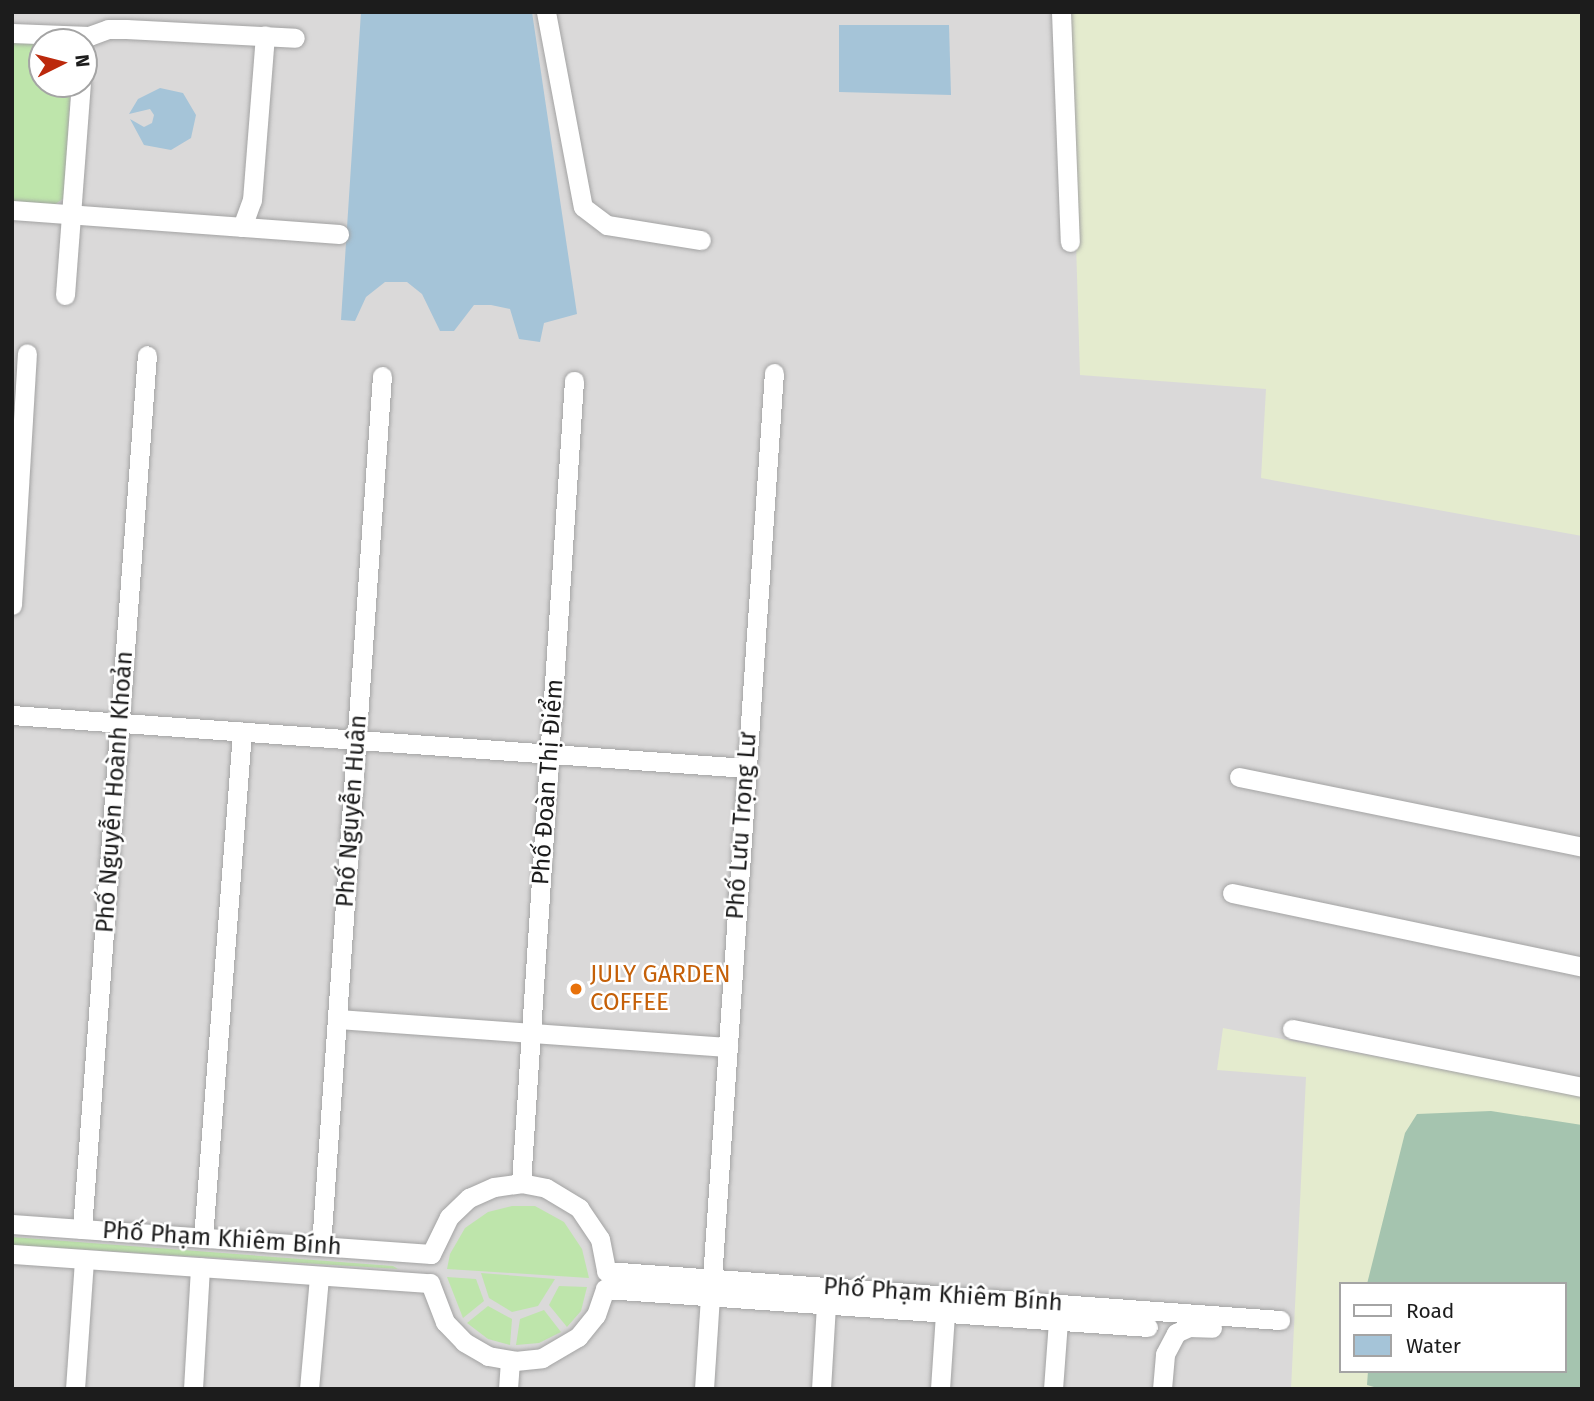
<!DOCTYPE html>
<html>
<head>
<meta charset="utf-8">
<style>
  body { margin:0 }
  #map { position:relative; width:1594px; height:1401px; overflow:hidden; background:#edebe2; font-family:"Fira Sans",sans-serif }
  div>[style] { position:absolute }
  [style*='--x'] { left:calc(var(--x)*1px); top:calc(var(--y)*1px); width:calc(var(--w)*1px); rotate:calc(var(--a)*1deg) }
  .residential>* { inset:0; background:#dad9d9 }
  .farmland>* { inset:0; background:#e4ebce }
  .grass>* { inset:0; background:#bee5ab }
  .cemetery>* { inset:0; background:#a5c4af }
  .water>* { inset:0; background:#a5c4d8 }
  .roads { filter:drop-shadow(0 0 2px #a3a3a3) drop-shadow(0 0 2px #a3a3a3) }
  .minor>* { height:19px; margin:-9.5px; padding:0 9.5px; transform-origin:9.5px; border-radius:9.5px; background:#fff }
  .dots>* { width:19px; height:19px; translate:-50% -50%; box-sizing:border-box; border:4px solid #fff; border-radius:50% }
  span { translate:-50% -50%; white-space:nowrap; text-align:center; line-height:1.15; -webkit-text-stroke:5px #fff; paint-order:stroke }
  .street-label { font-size:24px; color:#1c1c1c }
  .food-label { font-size:24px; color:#c56008 }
  .left { translate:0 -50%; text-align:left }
  .frame { position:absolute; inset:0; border:14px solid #1c1c1c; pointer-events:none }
  .legend { position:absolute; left:1339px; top:1282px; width:228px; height:91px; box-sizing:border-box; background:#fff; border:2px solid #a4a4a4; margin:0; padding:9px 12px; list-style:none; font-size:21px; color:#1c1c1c }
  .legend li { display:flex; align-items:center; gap:14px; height:35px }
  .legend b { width:35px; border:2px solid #a4a4a4 }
  .north { position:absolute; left:28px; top:28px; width:70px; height:70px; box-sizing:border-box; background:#fff; border:2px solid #a4a4a4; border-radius:50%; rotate:84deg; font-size:19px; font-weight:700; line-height:28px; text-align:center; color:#1c1c1c }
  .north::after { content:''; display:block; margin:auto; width:24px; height:32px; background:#bc290c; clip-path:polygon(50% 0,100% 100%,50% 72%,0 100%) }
</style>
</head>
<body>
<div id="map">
  <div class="residential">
    <div style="clip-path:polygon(evenodd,12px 12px,1582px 12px,1582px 1389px,12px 1389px,12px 12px,42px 42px,84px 42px,84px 84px,42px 84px,42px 42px,12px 12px,1340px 1284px,1564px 1284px,1564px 1371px,1340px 1371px,1340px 1284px)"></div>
  </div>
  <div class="farmland">
    <div style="clip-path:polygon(1069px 12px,1582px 12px,1582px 536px,1261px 478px,1266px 389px,1080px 375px)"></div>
    <div style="clip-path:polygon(evenodd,1223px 1028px,1582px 1095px,1582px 1369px,1577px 1389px,1291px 1389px,1306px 1077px,1217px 1070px,1223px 1028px,1340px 1284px,1564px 1284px,1564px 1371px,1340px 1371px,1340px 1284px)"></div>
  </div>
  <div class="grass">
    <div style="clip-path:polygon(12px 41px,42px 43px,42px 84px,71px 84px,64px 198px,54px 205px,12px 202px)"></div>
    <div style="clip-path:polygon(512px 1206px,535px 1206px,564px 1222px,582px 1249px,589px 1278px,447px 1269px,450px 1254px,465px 1228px,488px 1212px)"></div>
    <div style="clip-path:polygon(12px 1237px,393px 1266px,398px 1269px,12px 1245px)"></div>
    <div style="clip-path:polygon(481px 1273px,555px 1279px,538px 1306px,512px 1312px,489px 1298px)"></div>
    <div style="clip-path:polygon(447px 1277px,476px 1279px,484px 1301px,463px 1318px)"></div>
    <div style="clip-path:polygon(559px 1286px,587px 1287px,581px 1311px,567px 1327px,549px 1305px)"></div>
    <div style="clip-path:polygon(488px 1306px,512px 1319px,510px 1345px,488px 1339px,467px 1323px)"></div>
    <div style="clip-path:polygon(544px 1310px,561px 1332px,539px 1343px,516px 1345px,520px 1319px)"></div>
  </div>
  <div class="cemetery">
    <div style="clip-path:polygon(1491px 1111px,1582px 1125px,1581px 1389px,1381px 1389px,1367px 1385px,1368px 1371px,1564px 1371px,1564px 1284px,1367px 1284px,1405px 1133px,1417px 1114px)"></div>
  </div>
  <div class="water">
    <div style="clip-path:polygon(361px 12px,532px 12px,577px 314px,544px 323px,540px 342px,519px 339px,510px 309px,491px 305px,474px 305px,454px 331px,440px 331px,422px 294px,407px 282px,385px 282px,366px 297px,355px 321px,341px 320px)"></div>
    <div style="clip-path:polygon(839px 25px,949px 25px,951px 95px,839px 92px)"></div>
    <div style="clip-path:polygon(160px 88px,183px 93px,196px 115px,191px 138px,171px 150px,144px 145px,130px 119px,144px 127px,152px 123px,154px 115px,150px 109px,129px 114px,138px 99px)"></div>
  </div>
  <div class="roads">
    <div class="minor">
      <div style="--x:546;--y:12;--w:198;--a:79.3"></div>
      <div style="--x:583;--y:207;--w:30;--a:37"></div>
      <div style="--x:607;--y:225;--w:95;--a:9.1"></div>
      <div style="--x:1061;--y:12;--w:230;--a:87.8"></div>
      <div style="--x:12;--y:33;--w:77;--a:2.2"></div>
      <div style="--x:89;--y:36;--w:20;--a:-20"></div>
      <div style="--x:108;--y:29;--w:18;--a:0"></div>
      <div style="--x:126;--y:29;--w:169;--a:3"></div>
      <div style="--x:12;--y:210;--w:328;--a:4.2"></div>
      <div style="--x:242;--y:227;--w:29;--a:-70"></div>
      <div style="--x:252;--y:200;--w:165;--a:-85.5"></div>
      <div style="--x:65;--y:295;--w:212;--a:-85.7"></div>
      <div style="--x:12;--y:605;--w:252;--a:-86.6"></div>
      <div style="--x:12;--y:715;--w:736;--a:4.13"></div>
      <div style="--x:1239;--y:777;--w:350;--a:11.5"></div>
      <div style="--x:1232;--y:893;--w:358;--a:11.9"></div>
      <div style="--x:337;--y:1019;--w:392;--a:4.1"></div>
      <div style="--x:1292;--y:1029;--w:296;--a:11.3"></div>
      <div style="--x:521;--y:1183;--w:804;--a:-86.22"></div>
      <div style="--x:12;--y:1224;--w:420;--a:4.1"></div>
      <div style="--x:431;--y:1254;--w:41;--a:-64.1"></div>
      <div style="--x:449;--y:1217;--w:28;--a:-44"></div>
      <div style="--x:469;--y:1198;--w:27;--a:-24"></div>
      <div style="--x:494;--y:1187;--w:27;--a:-8"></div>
      <div style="--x:521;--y:1183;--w:25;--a:11"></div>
      <div style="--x:546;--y:1188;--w:39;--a:31"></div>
      <div style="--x:579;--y:1208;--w:37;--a:56"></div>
      <div style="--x:600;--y:1239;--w:33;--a:79"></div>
      <div style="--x:606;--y:1271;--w:676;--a:4.16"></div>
      <div style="--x:82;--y:1229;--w:876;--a:-85.75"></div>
      <div style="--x:203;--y:1238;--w:508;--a:-85.59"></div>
      <div style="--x:321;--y:1246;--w:872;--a:-85.99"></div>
      <div style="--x:12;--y:1254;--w:419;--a:4"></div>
      <div style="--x:430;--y:1283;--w:42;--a:69"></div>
      <div style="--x:445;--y:1322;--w:28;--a:46"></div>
      <div style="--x:464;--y:1342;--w:28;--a:30"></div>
      <div style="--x:488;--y:1356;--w:27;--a:10"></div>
      <div style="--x:515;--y:1361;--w:27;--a:-6"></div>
      <div style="--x:542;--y:1358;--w:42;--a:-30.3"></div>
      <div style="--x:578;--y:1337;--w:28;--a:-51"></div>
      <div style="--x:596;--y:1315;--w:28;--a:-71"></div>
      <div style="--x:605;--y:1289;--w:544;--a:4"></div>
      <div style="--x:712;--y:1279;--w:908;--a:-86.09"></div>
      <div style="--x:75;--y:1389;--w:130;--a:-86"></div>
      <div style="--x:193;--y:1389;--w:122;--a:-86.7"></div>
      <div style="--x:309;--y:1389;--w:113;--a:-84.9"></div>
      <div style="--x:508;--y:1389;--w:28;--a:-86"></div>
      <div style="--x:704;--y:1389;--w:93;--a:-86.3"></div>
      <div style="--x:821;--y:1389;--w:84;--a:-86.6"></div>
      <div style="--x:940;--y:1389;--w:76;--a:-86.2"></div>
      <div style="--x:1053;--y:1389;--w:68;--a:-85.8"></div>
      <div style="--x:1162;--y:1389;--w:35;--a:-85"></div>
      <div style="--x:1165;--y:1354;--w:24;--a:-62"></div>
      <div style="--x:1176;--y:1333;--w:14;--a:-25"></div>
      <div style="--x:1189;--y:1327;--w:23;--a:2"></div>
    </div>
  </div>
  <div class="dots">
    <div style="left:576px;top:989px;background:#e8710a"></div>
  </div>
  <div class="street-label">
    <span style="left:548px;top:782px;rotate:-86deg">Phố Đoàn Thị Điểm</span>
    <span style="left:115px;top:792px;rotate:-86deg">Phố Nguyễn Hoành Khoản</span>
    <span style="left:352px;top:811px;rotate:-86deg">Phố Nguyễn Huân</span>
    <span style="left:742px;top:826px;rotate:-86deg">Phố Lưu Trọng Lư</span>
    <span style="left:222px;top:1239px;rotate:4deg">Phố Phạm Khiêm Bính</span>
    <span style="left:943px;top:1295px;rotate:4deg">Phố Phạm Khiêm Bính</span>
  </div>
  <div class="food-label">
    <span class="left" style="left:590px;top:989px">JULY GARDEN<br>COFFEE</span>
  </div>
  <div class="frame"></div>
  <ul class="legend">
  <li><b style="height:9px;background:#fff"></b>Road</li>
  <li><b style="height:19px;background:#a5c4d8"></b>Water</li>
  </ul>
  <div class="north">N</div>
</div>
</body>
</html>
